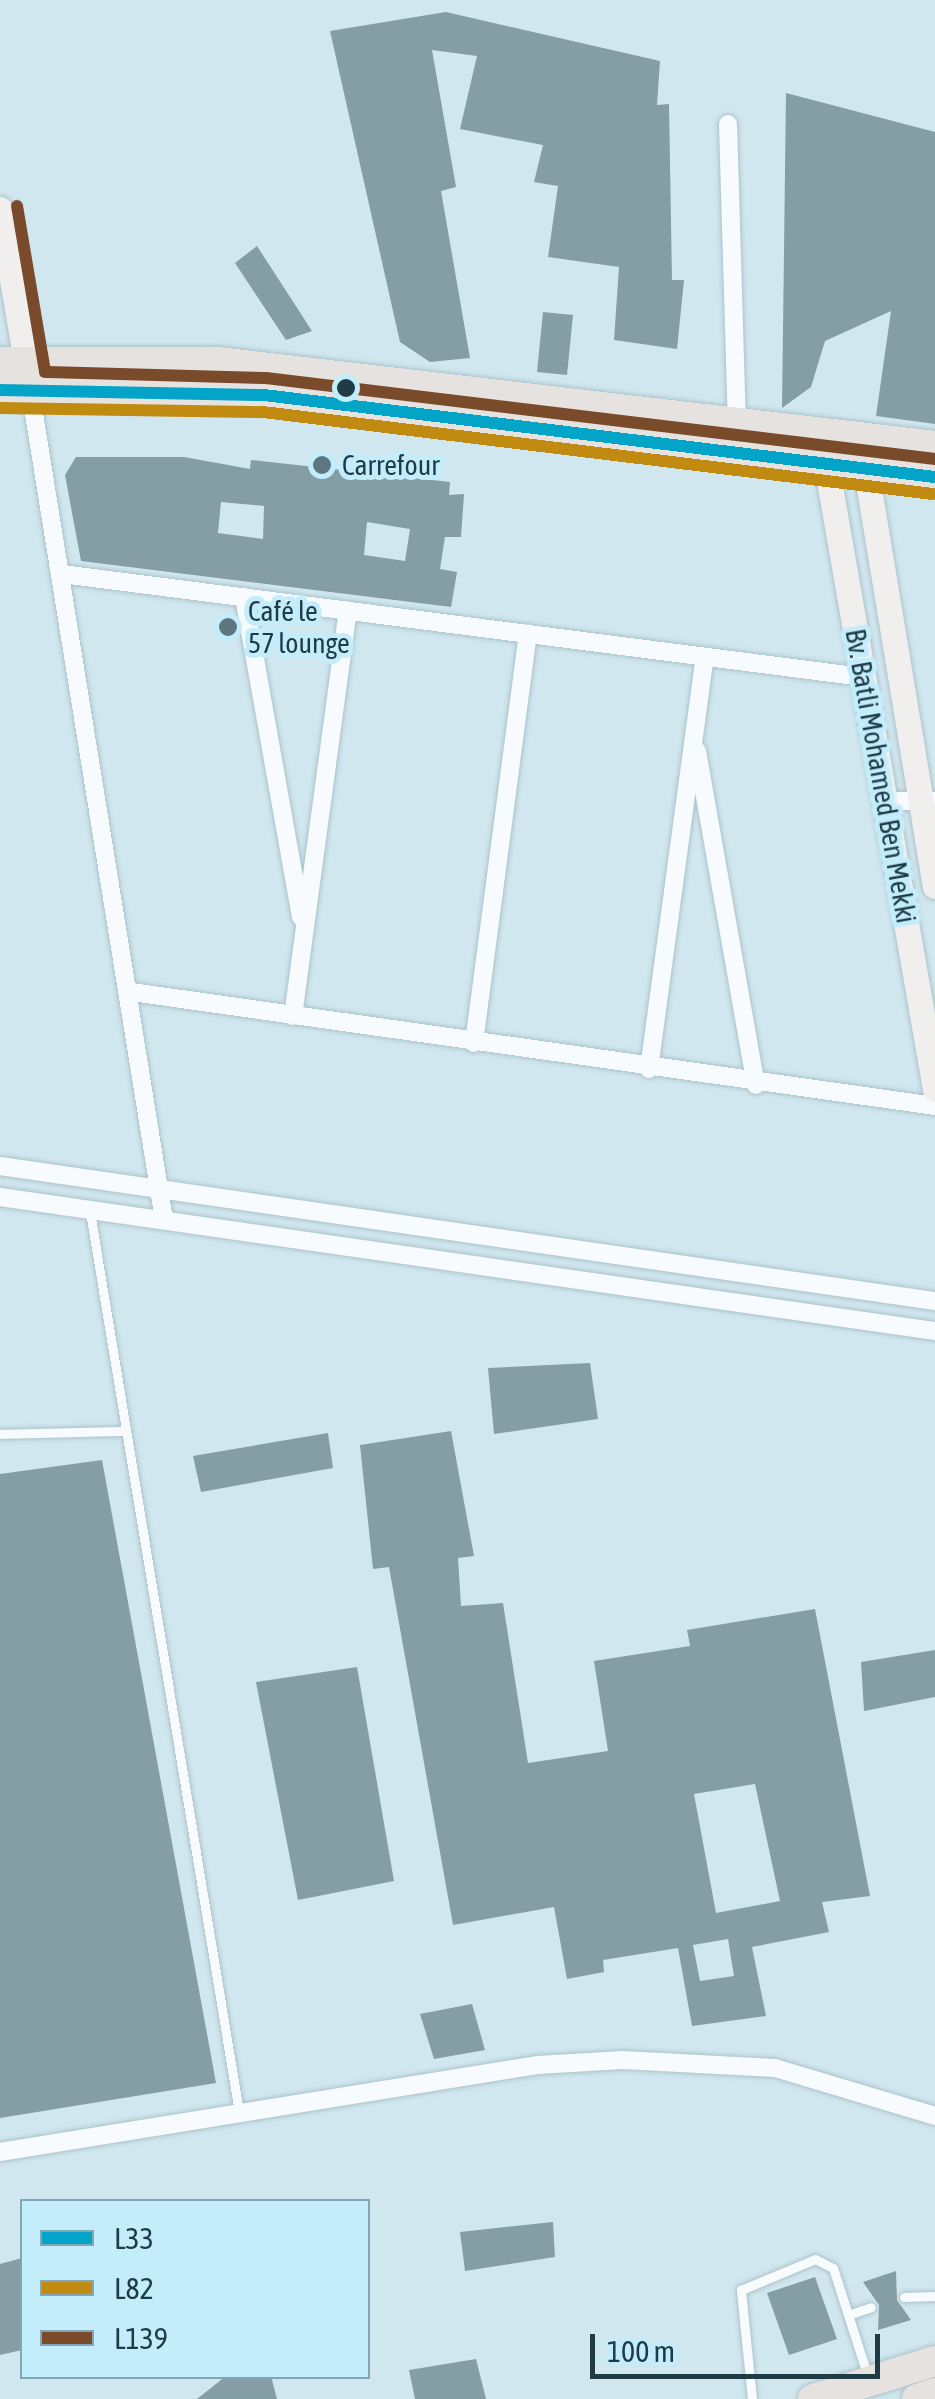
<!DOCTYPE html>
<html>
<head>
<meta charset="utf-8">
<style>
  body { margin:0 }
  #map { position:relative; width:935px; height:2399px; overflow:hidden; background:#d1e7ef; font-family:"Asap Condensed",sans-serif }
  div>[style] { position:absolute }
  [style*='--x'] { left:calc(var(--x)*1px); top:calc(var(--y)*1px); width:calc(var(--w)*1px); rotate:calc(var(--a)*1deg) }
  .building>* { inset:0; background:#859da5 }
  .roads { filter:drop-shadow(0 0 2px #acc3cb) drop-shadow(0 0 2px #acc3cb) }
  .lane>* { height:9px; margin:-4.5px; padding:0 4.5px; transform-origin:4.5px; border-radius:4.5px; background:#f8fbfd }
  .street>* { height:18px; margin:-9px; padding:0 9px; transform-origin:9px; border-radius:9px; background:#f8fbfd }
  .secondary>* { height:25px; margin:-12.5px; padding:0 12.5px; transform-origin:12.5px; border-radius:12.5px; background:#f0efee }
  .primary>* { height:30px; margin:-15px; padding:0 15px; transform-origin:15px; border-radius:15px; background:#e6e2e0 }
  .bus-1>* { height:12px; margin:-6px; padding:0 6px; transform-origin:6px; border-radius:6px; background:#02a4c7 }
  .bus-2>* { height:12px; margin:-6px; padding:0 6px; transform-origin:6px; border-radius:6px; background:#c18b12 }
  .bus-3>* { height:12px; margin:-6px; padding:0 6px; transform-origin:6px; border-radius:6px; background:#7a4b2a }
  .dots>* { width:28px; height:28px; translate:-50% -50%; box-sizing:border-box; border:5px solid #c4edfc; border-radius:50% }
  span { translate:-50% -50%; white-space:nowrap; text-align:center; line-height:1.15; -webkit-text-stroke:10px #c4edfc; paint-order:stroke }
  .poi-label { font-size:28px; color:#1e3b46 }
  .left { translate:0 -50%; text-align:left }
  .street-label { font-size:28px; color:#1e3b46 }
  .legend { position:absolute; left:20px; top:2199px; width:350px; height:180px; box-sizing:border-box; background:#c4edfc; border:2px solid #82a6b3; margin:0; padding:12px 18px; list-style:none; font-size:30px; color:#1e3b46 }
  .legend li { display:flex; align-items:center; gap:20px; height:50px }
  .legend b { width:50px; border:2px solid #82a6b3 }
  .scale { position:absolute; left:590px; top:2334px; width:290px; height:45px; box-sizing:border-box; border:5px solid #1e3b46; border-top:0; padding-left:12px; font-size:30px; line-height:35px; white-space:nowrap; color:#1e3b46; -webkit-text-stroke:8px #c4edfc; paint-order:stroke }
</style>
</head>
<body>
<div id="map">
  <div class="building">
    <div style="clip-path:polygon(446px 12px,660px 61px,657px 105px,669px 104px,672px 280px,684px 280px,677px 349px,614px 340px,619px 267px,548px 257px,558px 186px,534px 182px,543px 145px,460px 129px,477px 56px,432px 50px,456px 187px,441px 191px,470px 358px,430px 362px,400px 342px,330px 31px)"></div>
    <div style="clip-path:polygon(786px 93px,935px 132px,935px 424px,876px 416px,891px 311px,825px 341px,811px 387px,782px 408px)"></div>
    <div style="clip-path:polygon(257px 246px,312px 331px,286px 340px,235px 263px)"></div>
    <div style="clip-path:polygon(543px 312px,573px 315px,567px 375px,537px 372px)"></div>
    <div style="clip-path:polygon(evenodd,76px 457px,184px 457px,250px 469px,251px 460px,450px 482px,449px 495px,464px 494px,461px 537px,445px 537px,440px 569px,457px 572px,451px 607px,81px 561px,65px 475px,76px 457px,221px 502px,264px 506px,263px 539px,218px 533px,221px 502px,76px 457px,367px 522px,410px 529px,405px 561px,364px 555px,367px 522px)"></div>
    <div style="clip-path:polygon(590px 1363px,598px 1419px,494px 1434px,488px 1368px)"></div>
    <div style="clip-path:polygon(evenodd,451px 1431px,474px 1556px,458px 1558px,461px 1606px,503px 1603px,528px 1763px,608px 1751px,594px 1661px,690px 1646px,687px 1630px,815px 1609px,870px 1896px,822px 1902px,829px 1932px,752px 1947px,766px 2016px,692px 2026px,678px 1948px,603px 1960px,604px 1972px,567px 1979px,554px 1907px,453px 1925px,389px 1567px,373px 1569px,360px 1445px,451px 1431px,755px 1784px,780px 1901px,716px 1913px,694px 1794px,755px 1784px,451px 1431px,728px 1939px,734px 1976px,700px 1981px,693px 1945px,728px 1939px)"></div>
    <div style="clip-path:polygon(328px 1433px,333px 1468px,201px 1492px,193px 1456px)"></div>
    <div style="clip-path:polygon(102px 1460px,216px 2083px,0 2118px,0 1474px)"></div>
    <div style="clip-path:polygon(935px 1650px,935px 1697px,864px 1711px,861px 1662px)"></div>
    <div style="clip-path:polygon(357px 1667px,394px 1881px,298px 1900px,256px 1682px)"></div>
    <div style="clip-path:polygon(472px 2004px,485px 2050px,434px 2059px,420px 2014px)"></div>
    <div style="clip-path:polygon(553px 2222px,555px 2257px,465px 2271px,460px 2232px)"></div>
    <div style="clip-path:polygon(22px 2258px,22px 2350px,0 2355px,0 2264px)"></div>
    <div style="clip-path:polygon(896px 2271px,897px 2300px,911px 2320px,878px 2330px,879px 2305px,863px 2282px)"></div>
    <div style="clip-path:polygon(815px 2277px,837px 2339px,789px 2355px,767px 2293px)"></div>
    <div style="clip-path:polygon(476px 2359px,486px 2399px,415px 2399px,409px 2370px)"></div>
    <div style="clip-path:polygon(226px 2376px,271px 2376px,277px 2399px,197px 2399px)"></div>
  </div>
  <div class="roads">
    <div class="lane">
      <div style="--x:90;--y:1212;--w:912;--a:80.6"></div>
      <div style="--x:0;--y:1434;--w:126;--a:-1.4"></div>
      <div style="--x:904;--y:2297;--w:31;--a:-2"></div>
      <div style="--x:848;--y:2315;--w:24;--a:-19"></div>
      <div style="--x:752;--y:2399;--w:110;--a:-95.8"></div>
      <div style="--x:741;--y:2290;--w:80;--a:-22.7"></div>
      <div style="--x:815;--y:2259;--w:20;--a:27"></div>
      <div style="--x:833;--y:2268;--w:111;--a:72.2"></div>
    </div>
    <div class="street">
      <div style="--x:728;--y:124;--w:297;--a:88.3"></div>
      <div style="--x:30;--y:389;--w:842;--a:80.84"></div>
      <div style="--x:62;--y:574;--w:808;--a:7.33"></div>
      <div style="--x:244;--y:597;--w:325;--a:79.9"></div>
      <div style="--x:697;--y:751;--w:339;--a:80"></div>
      <div style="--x:886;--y:801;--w:49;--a:0"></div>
      <div style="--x:132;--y:992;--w:811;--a:8.08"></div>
      <div style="--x:293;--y:1016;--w:409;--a:-82.3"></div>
      <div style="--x:474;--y:1043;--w:413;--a:-82.5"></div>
      <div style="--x:649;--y:1069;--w:416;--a:-82.3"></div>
      <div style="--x:0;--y:1166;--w:945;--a:8.22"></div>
      <div style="--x:0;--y:1197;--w:945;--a:8.16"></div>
      <div style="--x:0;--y:2152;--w:544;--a:-9.2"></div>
      <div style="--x:537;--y:2065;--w:86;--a:-3.3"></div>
      <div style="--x:623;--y:2060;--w:152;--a:3"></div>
      <div style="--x:775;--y:2068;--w:167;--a:16.7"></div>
    </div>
    <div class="secondary">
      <div style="--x:0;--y:209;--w:172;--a:80.3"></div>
      <div style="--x:823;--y:446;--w:653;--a:80.12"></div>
      <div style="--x:863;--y:452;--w:440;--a:80.6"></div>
    </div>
    <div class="primary">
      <div style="--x:0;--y:362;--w:218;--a:0"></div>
      <div style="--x:218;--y:362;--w:722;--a:6.68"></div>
      <div style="--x:0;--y:390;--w:264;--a:1.1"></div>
      <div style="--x:264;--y:395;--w:676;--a:6.97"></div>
      <div style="--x:813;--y:2399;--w:128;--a:-17.3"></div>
      <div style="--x:917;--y:2399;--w:19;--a:-18"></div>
    </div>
  </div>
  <div class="bus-1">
    <div style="--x:0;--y:390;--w:264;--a:1.1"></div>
    <div style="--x:264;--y:395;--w:676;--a:6.97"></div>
  </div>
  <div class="bus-2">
    <div style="--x:0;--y:408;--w:263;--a:0.9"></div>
    <div style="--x:263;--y:412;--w:675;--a:6.98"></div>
  </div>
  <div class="bus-3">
    <div style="--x:17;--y:206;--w:168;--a:80.4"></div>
    <div style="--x:45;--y:372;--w:221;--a:1.6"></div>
    <div style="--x:266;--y:378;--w:674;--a:6.9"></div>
  </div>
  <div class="dots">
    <div style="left:346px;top:388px;background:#1e3b46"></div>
    <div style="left:322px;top:465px;background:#5d7781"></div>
    <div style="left:228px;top:627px;background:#5d7781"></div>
  </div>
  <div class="poi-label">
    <span class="left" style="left:342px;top:465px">Carrefour</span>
    <span class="left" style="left:248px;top:627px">Café le<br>57 lounge</span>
  </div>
  <div class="street-label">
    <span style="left:881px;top:776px;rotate:80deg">Bv. Batli Mohamed Ben Mekki</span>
  </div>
  <ul class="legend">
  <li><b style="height:12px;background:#02a4c7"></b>L33</li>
  <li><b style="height:12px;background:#c18b12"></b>L82</li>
  <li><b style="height:12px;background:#7a4b2a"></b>L139</li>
  </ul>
  <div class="scale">100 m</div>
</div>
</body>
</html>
